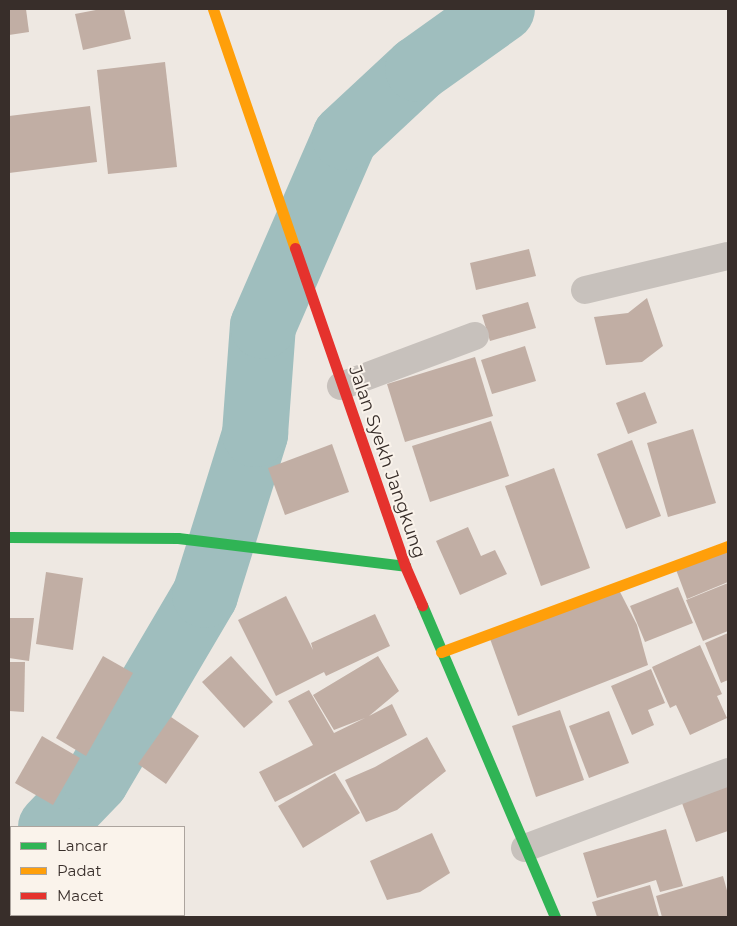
<!DOCTYPE html>
<html>
<head>
<meta charset="utf-8">
<style>
  body { margin:0 }
  #map { position:relative; width:737px; height:926px; overflow:hidden; background:#eee8e2; font-family:Montserrat,sans-serif }
  div>[style] { position:absolute }
  [style*='--x'] { left:calc(var(--x)*1px); top:calc(var(--y)*1px); width:calc(var(--w)*1px); rotate:calc(var(--a)*1deg) }
  .river>* { height:66px; margin:-33px; padding:0 33px; transform-origin:33px; border-radius:33px; background:#9fbebe }
  .building>* { inset:0; background:#c1aea4 }
  .street>* { height:28px; margin:-14px; padding:0 14px; transform-origin:14px; border-radius:14px; background:#c7c1bc }
  .fast>* { height:11px; margin:-5.5px; padding:0 5.5px; transform-origin:5.5px; border-radius:5.5px; background:#30b455 }
  .slow>* { height:11px; margin:-5.5px; padding:0 5.5px; transform-origin:5.5px; border-radius:5.5px; background:#ff9f0a }
  .jam>* { height:11px; margin:-5.5px; padding:0 5.5px; transform-origin:5.5px; border-radius:5.5px; background:#e5322d }
  span { translate:-50% -50%; white-space:nowrap; text-align:center; line-height:1.15; -webkit-text-stroke:4px #faf3eb; paint-order:stroke }
  .street-label { font-size:18px; color:#382e2a }
  .frame { position:absolute; inset:0; border:10px solid #382e2a; pointer-events:none }
  .legend { position:absolute; left:10px; top:826px; width:175px; height:90px; box-sizing:border-box; background:#faf3eb; border:1px solid #aca49e; margin:0; padding:6px 9px; list-style:none; font-size:15px; color:#382e2a }
  .legend li { display:flex; align-items:center; gap:10px; height:25px }
  .legend b { width:25px; border:1px solid #aca49e }
</style>
</head>
<body>
<div id="map">
  <div class="river">
    <div style="--x:51;--y:827;--w:65;--a:-46.2"></div>
    <div style="--x:96;--y:780;--w:215;--a:-59.5"></div>
    <div style="--x:205;--y:595;--w:169;--a:-72.7"></div>
    <div style="--x:255;--y:434;--w:108;--a:-85.8"></div>
    <div style="--x:263;--y:326;--w:206;--a:-66.5"></div>
    <div style="--x:345;--y:137;--w:100;--a:-43"></div>
    <div style="--x:418;--y:69;--w:103;--a:-35.5"></div>
    <div style="--x:9;--y:872;--w:4;--a:-56"></div>
  </div>
  <div class="building">
    <div style="clip-path:polygon(9px 9px,26px 9px,29px 32px,9px 35px)"></div>
    <div style="clip-path:polygon(101px 9px,124px 9px,131px 39px,83px 50px,75px 14px)"></div>
    <div style="clip-path:polygon(165px 62px,177px 167px,108px 174px,97px 70px)"></div>
    <div style="clip-path:polygon(90px 106px,97px 162px,9px 173px,9px 116px)"></div>
    <div style="clip-path:polygon(529px 249px,536px 276px,476px 290px,470px 263px)"></div>
    <div style="clip-path:polygon(647px 298px,663px 346px,642px 362px,606px 365px,594px 317px,628px 313px)"></div>
    <div style="clip-path:polygon(528px 302px,536px 328px,490px 341px,482px 315px)"></div>
    <div style="clip-path:polygon(525px 346px,536px 381px,492px 394px,481px 360px)"></div>
    <div style="clip-path:polygon(475px 357px,493px 416px,405px 442px,387px 384px)"></div>
    <div style="clip-path:polygon(645px 392px,657px 423px,628px 434px,616px 403px)"></div>
    <div style="clip-path:polygon(491px 421px,509px 476px,430px 502px,412px 446px)"></div>
    <div style="clip-path:polygon(693px 429px,716px 503px,668px 517px,647px 443px)"></div>
    <div style="clip-path:polygon(632px 440px,661px 516px,626px 529px,597px 454px)"></div>
    <div style="clip-path:polygon(332px 444px,349px 492px,285px 515px,268px 468px)"></div>
    <div style="clip-path:polygon(554px 468px,590px 568px,541px 586px,505px 486px)"></div>
    <div style="clip-path:polygon(468px 527px,481px 556px,495px 550px,507px 574px,460px 595px,436px 541px)"></div>
    <div style="clip-path:polygon(728px 546px,728px 582px,687px 599px,675px 567px)"></div>
    <div style="clip-path:polygon(46px 572px,83px 578px,73px 650px,36px 644px)"></div>
    <div style="clip-path:polygon(728px 583px,728px 631px,703px 641px,686px 600px)"></div>
    <div style="clip-path:polygon(678px 587px,693px 623px,645px 642px,630px 606px)"></div>
    <div style="clip-path:polygon(618px 588px,637px 625px,648px 665px,518px 716px,489px 636px)"></div>
    <div style="clip-path:polygon(286px 596px,313px 650px,311px 643px,375px 614px,390px 646px,326px 676px,324px 672px,276px 696px,238px 620px)"></div>
    <div style="clip-path:polygon(9px 618px,34px 618px,29px 661px,9px 658px)"></div>
    <div style="clip-path:polygon(728px 633px,728px 680px,721px 683px,705px 643px)"></div>
    <div style="clip-path:polygon(700px 645px,722px 694px,717px 696px,727px 718px,690px 735px,676px 705px,670px 708px,652px 667px)"></div>
    <div style="clip-path:polygon(103px 656px,133px 673px,86px 756px,56px 738px)"></div>
    <div style="clip-path:polygon(231px 656px,273px 702px,244px 728px,202px 682px)"></div>
    <div style="clip-path:polygon(378px 656px,399px 691px,369px 716px,392px 704px,407px 735px,275px 802px,259px 772px,313px 745px,288px 701px,309px 690px,334px 733px,365px 718px,334px 730px,313px 695px)"></div>
    <div style="clip-path:polygon(9px 662px,25px 662px,24px 712px,9px 711px)"></div>
    <div style="clip-path:polygon(651px 669px,665px 703px,648px 710px,654px 725px,632px 735px,611px 686px)"></div>
    <div style="clip-path:polygon(560px 710px,584px 780px,536px 797px,512px 726px)"></div>
    <div style="clip-path:polygon(609px 711px,629px 763px,589px 778px,569px 726px)"></div>
    <div style="clip-path:polygon(171px 717px,199px 736px,166px 784px,138px 764px)"></div>
    <div style="clip-path:polygon(42px 736px,80px 758px,53px 805px,15px 783px)"></div>
    <div style="clip-path:polygon(427px 737px,446px 771px,397px 810px,366px 822px,345px 780px,375px 767px)"></div>
    <div style="clip-path:polygon(335px 773px,360px 813px,303px 848px,278px 806px)"></div>
    <div style="clip-path:polygon(728px 775px,728px 831px,696px 842px,678px 792px)"></div>
    <div style="clip-path:polygon(666px 829px,683px 886px,660px 892px,656px 880px,597px 898px,583px 853px)"></div>
    <div style="clip-path:polygon(432px 833px,450px 873px,420px 892px,387px 900px,370px 861px)"></div>
    <div style="clip-path:polygon(723px 876px,728px 894px,728px 917px,662px 917px,656px 896px)"></div>
    <div style="clip-path:polygon(650px 885px,659px 917px,597px 917px,592px 902px)"></div>
    <div style="clip-path:polygon(90px 915px,117px 915px,119px 917px,87px 917px)"></div>
  </div>
  <div class="street">
    <div style="--x:585;--y:290;--w:147;--a:-13.4"></div>
    <div style="--x:341;--y:386;--w:143;--a:-20.5"></div>
    <div style="--x:525;--y:848;--w:217;--a:-20.5"></div>
  </div>
  <div class="fast">
    <div style="--x:9;--y:537;--w:169;--a:0.3"></div>
    <div style="--x:178;--y:538;--w:229;--a:7"></div>
    <div style="--x:422;--y:605;--w:339;--a:66.9"></div>
  </div>
  <div class="slow">
    <div style="--x:213;--y:9;--w:253;--a:71.1"></div>
    <div style="--x:441;--y:652;--w:306;--a:-20.3"></div>
  </div>
  <div class="jam">
    <div style="--x:295;--y:248;--w:336;--a:70.9"></div>
    <div style="--x:405;--y:566;--w:43;--a:66.4"></div>
  </div>
  <div class="street-label">
    <span style="left:387px;top:462px;rotate:71deg">Jalan Syekh Jangkung</span>
  </div>
  <div class="frame"></div>
  <ul class="legend">
  <li><b style="height:6px;background:#30b455"></b>Lancar</li>
  <li><b style="height:6px;background:#ff9f0a"></b>Padat</li>
  <li><b style="height:6px;background:#e5322d"></b>Macet</li>
  </ul>
</div>
</body>
</html>
